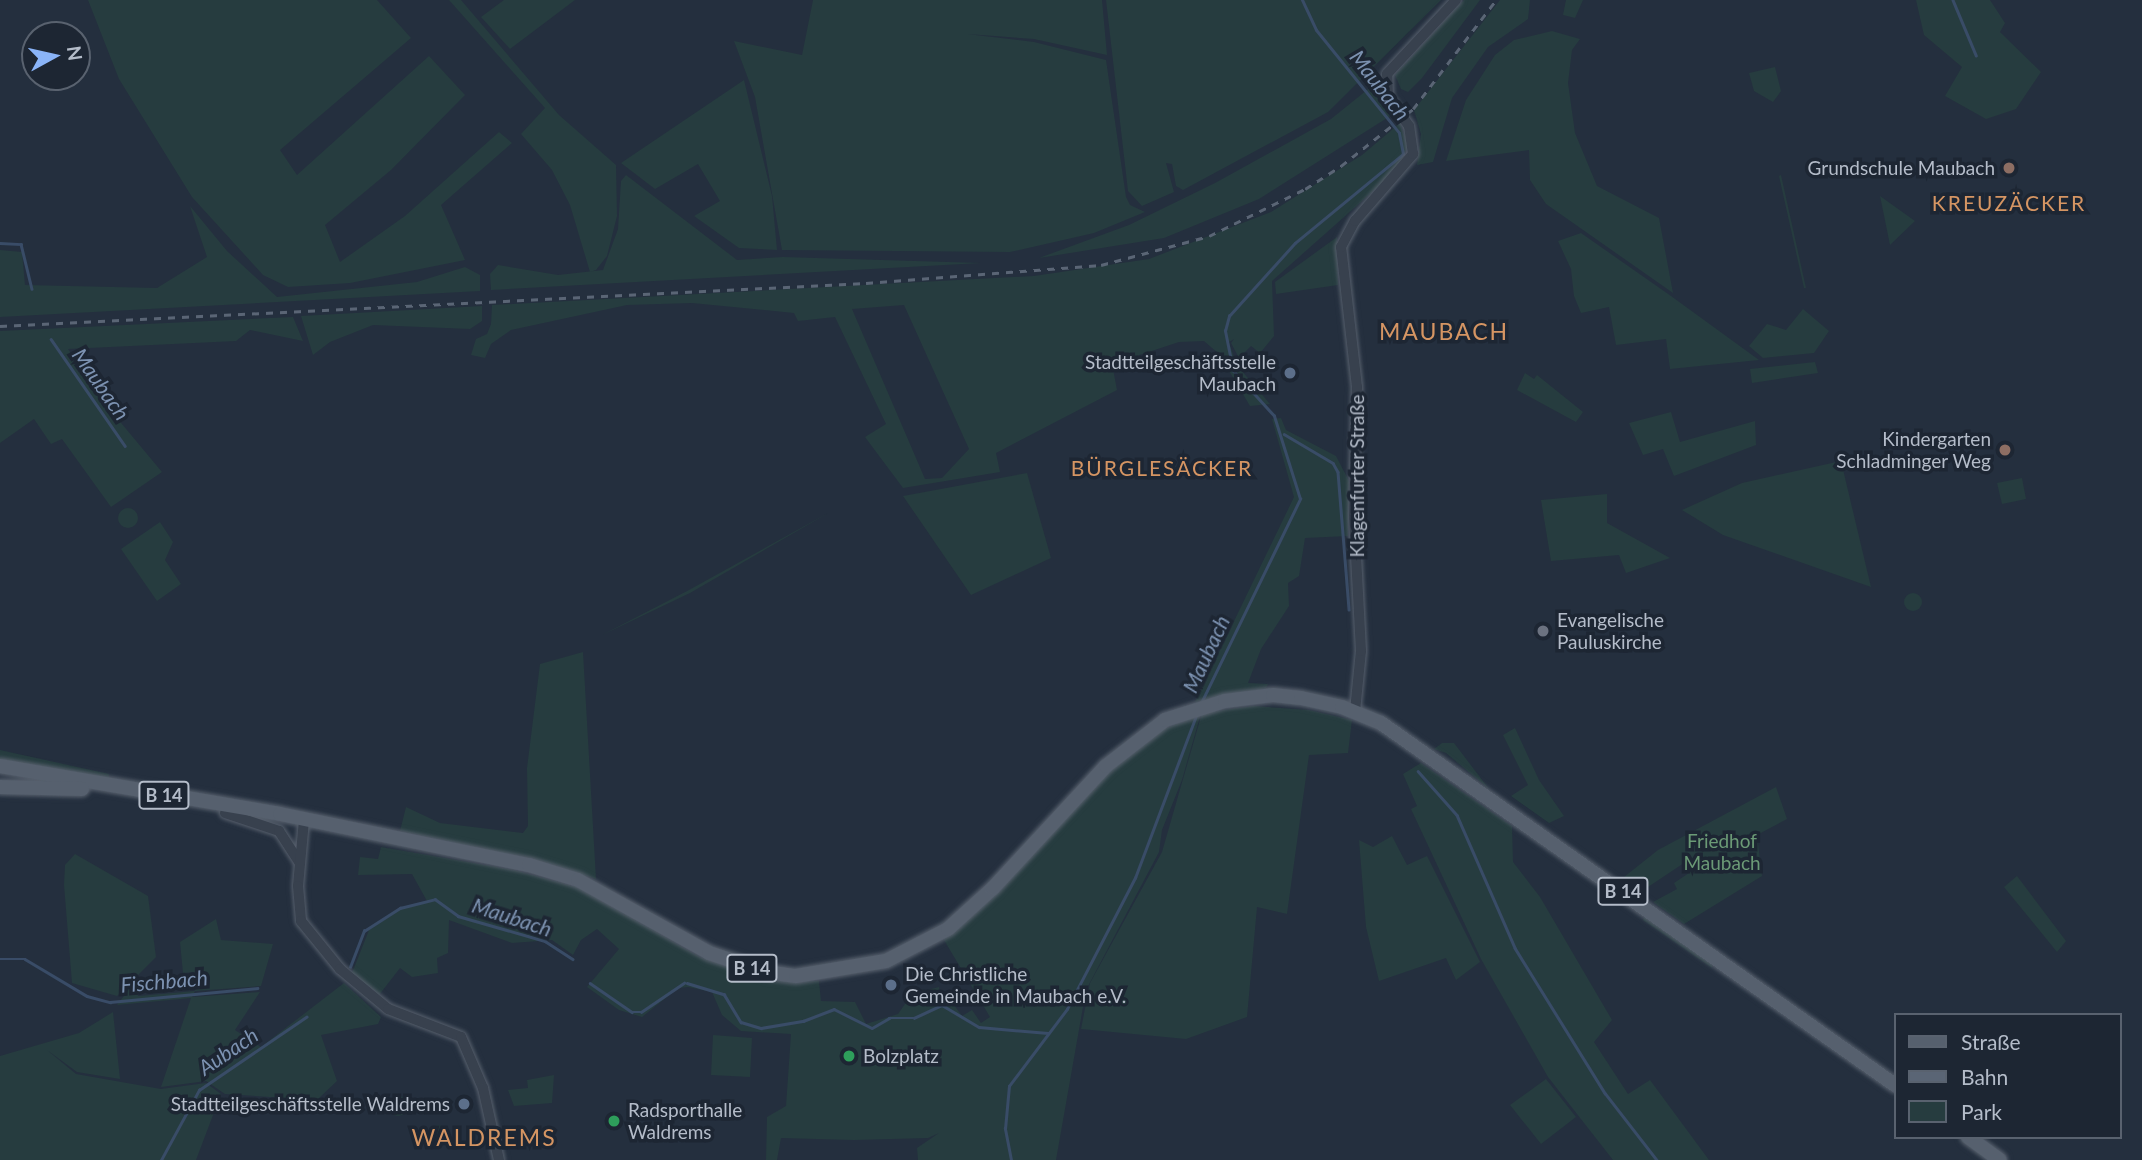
<!DOCTYPE html>
<html>
<head>
<meta charset="utf-8">
<style>
  body { margin:0 }
  #map { position:relative; width:2142px; height:1160px; overflow:hidden; background:#242f3e; font-family:Lato,sans-serif }
  div>[style] { position:absolute }
  [style*='--x'] { left:calc(var(--x)*1px); top:calc(var(--y)*1px); width:calc(var(--w)*1px); rotate:calc(var(--a)*1deg) }
  .green>* { inset:0; background:#263c3f }
  .round { border-radius:50% }
  .stream>* { height:2.5px; margin:-1.25px; padding:0 1.25px; transform-origin:1.25px; border-radius:1.25px; background:#394c67 }
  .roads { filter:drop-shadow(0 0 2px #565f6c) drop-shadow(0 0 2px #565f6c) }
  .tertiary>* { height:10px; margin:-5px; padding:0 5px; transform-origin:5px; border-radius:5px; background:#38414e }
  .primary>* { height:14px; margin:-7px; padding:0 7px; transform-origin:7px; border-radius:7px; background:#56606e }
  .rail>* { height:2.5px; margin-top:-1.25px; transform-origin:0; background:repeating-linear-gradient(90deg,#5a6575 0 7px,transparent 0 14px) }
  .dots>* { width:19px; height:19px; translate:-50% -50%; box-sizing:border-box; border:4px solid #1d2633; border-radius:50% }
  span { translate:-50% -50%; white-space:nowrap; text-align:center; line-height:1.15; -webkit-text-stroke:7px #1d2633; paint-order:stroke }
  .shield-label span { padding:2px 5px; background:#1d2633; border:2px solid; border-radius:5px; -webkit-text-stroke-width:0 }
  .shield-label { font-size:18px; color:#b4bcc9; font-weight:700 }
  .poi-label { font-size:19px; color:#b4bcc9 }
  .right { translate:-100% -50%; text-align:right }
  .left { translate:0 -50%; text-align:left }
  .street-label { font-size:19px; color:#b4bcc9 }
  .park-label { font-size:19px; color:#6b9a76 }
  .water-label { font-size:21px; color:#7c92b1; font-style:italic }
  .neighbourhood-label { font-size:21px; color:#d59563; letter-spacing:2px }
  .quarter-label { font-size:23px; color:#d59563; letter-spacing:2px }
  .legend { position:absolute; left:1894px; top:1013px; width:228px; height:126px; box-sizing:border-box; background:#1d2633; border:2px solid #59626f; margin:0; padding:9px 12px; list-style:none; font-size:21px; color:#b4bcc9 }
  .legend li { display:flex; align-items:center; gap:14px; height:35px }
  .legend b { width:35px; border:2px solid #59626f }
  .north { position:absolute; left:21px; top:21px; width:70px; height:70px; box-sizing:border-box; background:#1d2633; border:2px solid #59626f; border-radius:50%; rotate:82deg; font-size:19px; font-weight:700; line-height:28px; text-align:center; color:#b4bcc9 }
  .north::after { content:''; display:block; margin:auto; width:24px; height:32px; background:#8ab4f8; clip-path:polygon(50% 0,100% 100%,50% 72%,0 100%) }
</style>
</head>
<body>
<div id="map">
  <div class="green">
    <div style="clip-path:polygon(88px 0,377px 0,411px 38px,280px 150px,297px 175px,429px 56px,465px 95px,391px 170px,325px 225px,340px 262px,405px 216px,499px 132px,512px 143px,441px 205px,465px 260px,350px 283px,288px 287px,263px 275px,192px 197px,119px 79px)"></div>
    <div style="clip-path:polygon(449px 0,461px 0,559px 115px,616px 165px,617px 216px,607px 256px,596px 270px,590px 272px,570px 205px,552px 170px,521px 134px,545px 108px)"></div>
    <div style="clip-path:polygon(504px 0,575px 0,510px 49px,481px 17px)"></div>
    <div style="clip-path:polygon(813px 0,1102px 0,1107px 55px,1034px 39px,967px 34px,1034px 42px,1106px 60px,1126px 197px,1130px 205px,1145px 212px,1094px 233px,1010px 252px,782px 250px,755px 97px,734px 41px,802px 55px)"></div>
    <div style="clip-path:polygon(1106px 0,1441px 0,1328px 112px,1183px 190px,1176px 186px,1172px 164px,1166px 163px,1174px 192px,1142px 206px,1128px 191px)"></div>
    <div style="clip-path:polygon(1464px 0,1480px 0,1422px 78px,1408px 92px,1401px 89px,1395px 75px)"></div>
    <div style="clip-path:polygon(1500px 0,1530px 0,1528px 19px,1488px 47px,1452px 98px,1433px 162px,1417px 165px,1421px 134px,1414px 110px)"></div>
    <div style="clip-path:polygon(1566px 0,1583px 0,1575px 18px,1563px 15px)"></div>
    <div style="clip-path:polygon(1916px 0,1990px 0,2005px 23px,2000px 32px,2041px 72px,2016px 109px,1986px 119px,1945px 96px,1962px 67px,1924px 35px)"></div>
    <div style="clip-path:polygon(1552px 31px,1580px 39px,1572px 50px,1568px 83px,1575px 133px,1597px 186px,1659px 218px,1673px 293px,1546px 204px,1530px 180px,1529px 150px,1446px 161px,1466px 100px,1495px 55px,1514px 40px)"></div>
    <div style="clip-path:polygon(1775px 67px,1781px 91px,1773px 102px,1754px 91px,1749px 73px)"></div>
    <div style="clip-path:polygon(744px 80px,772px 196px,777px 250px,739px 248px,694px 216px,720px 201px,698px 164px,655px 189px,621px 163px)"></div>
    <div style="clip-path:polygon(1372px 86px,1380px 87px,1395px 113px,1259px 199px,1164px 238px,1039px 258px,1129px 225px,1215px 183px,1331px 119px)"></div>
    <div style="clip-path:polygon(evenodd,1400px 123px,1408px 146px,1397px 170px,1272px 281px,1274px 336px,1260px 353px,1251px 346px,1239px 358px,1231px 343px,1234px 339px,1229px 342px,1236px 364px,1270px 404px,1250px 406px,1219px 354px,1204px 341px,1179px 342px,1112px 364px,1117px 390px,996px 453px,1000px 472px,903px 488px,865px 437px,886px 424px,835px 317px,798px 321px,794px 313px,692px 303px,627px 305px,511px 330px,491px 344px,485px 358px,471px 355px,476px 339px,487px 334px,491px 324px,492px 305px,1034px 276px,1149px 259px,1271px 212px,1362px 155px,1400px 123px,904px 305px,969px 449px,942px 478px,925px 479px,852px 309px,904px 305px)"></div>
    <div style="clip-path:polygon(626px 175px,737px 260px,783px 257px,981px 263px,491px 290px,490px 274px,498px 265px,558px 275px,603px 270px,618px 229px,621px 181px)"></div>
    <div style="clip-path:polygon(1781px 175px,1806px 288px,1804px 288px,1779px 176px)"></div>
    <div style="clip-path:polygon(1880px 196px,1915px 221px,1890px 245px)"></div>
    <div style="clip-path:polygon(190px 206px,227px 251px,277px 297px,417px 282px,465px 267px,480px 275px,480px 291px,0 317px,0 250px,22px 252px,25px 285px,157px 288px,207px 257px)"></div>
    <div style="clip-path:polygon(1581px 233px,1671px 296px,1759px 360px,1670px 369px,1666px 339px,1616px 345px,1609px 307px,1581px 313px,1574px 296px,1571px 269px,1558px 241px)"></div>
    <div style="clip-path:polygon(1337px 237px,1338px 285px,1276px 294px,1275px 282px)"></div>
    <div style="clip-path:polygon(482px 306px,482px 321px,470px 329px,373px 325px,330px 342px,313px 355px,301px 316px)"></div>
    <div style="clip-path:polygon(1803px 309px,1829px 331px,1814px 353px,1763px 358px,1749px 346px,1767px 324px,1786px 330px)"></div>
    <div style="clip-path:polygon(293px 317px,303px 341px,250px 330px,236px 341px,68px 349px,107px 406px,162px 472px,111px 507px,62px 439px,51px 444px,34px 419px,0 443px,0 331px)"></div>
    <div style="clip-path:polygon(1815px 362px,1818px 373px,1752px 383px,1750px 369px)"></div>
    <div style="clip-path:polygon(1525px 373px,1534px 379px,1537px 375px,1583px 412px,1576px 422px,1517px 390px)"></div>
    <div style="clip-path:polygon(1671px 412px,1680px 442px,1755px 421px,1756px 445px,1674px 476px,1663px 449px,1643px 455px,1629px 423px)"></div>
    <div style="clip-path:polygon(1281px 418px,1286px 430px,1336px 456px,1349px 481px,1348px 536px,1305px 538px,1299px 576px,1288px 583px,1289px 606px,1261px 649px,1248px 683px,1268px 684px,1266px 688px,1195px 702px,1294px 497px,1272px 419px)"></div>
    <div style="clip-path:polygon(1841px 461px,1871px 587px,1723px 535px,1682px 510px,1742px 483px)"></div>
    <div style="clip-path:polygon(1027px 473px,1051px 558px,971px 595px,903px 496px)"></div>
    <div style="clip-path:polygon(2022px 478px,2026px 499px,2002px 504px,1997px 483px)"></div>
    <div style="clip-path:polygon(1607px 494px,1607px 523px,1670px 558px,1626px 573px,1619px 555px,1551px 561px,1541px 500px)"></div>
    <div class="round" style="left:118px;top:508px;width:20px;height:20px"></div>
    <div style="clip-path:polygon(830px 512px,690px 593px,602px 635px,689px 590px)"></div>
    <div style="clip-path:polygon(160px 522px,173px 542px,165px 560px,181px 584px,157px 601px,121px 549px)"></div>
    <div class="round" style="left:1904px;top:593px;width:18px;height:18px"></div>
    <div style="clip-path:polygon(583px 652px,596px 879px,547px 863px,400px 831px,406px 807px,440px 823px,523px 833px,528px 826px,527px 768px,540px 664px)"></div>
    <div style="clip-path:polygon(1253px 706px,1309px 710px,1352px 720px,1348px 753px,1309px 755px,1287px 914px,1257px 907px,1247px 1017px,1186px 1039px,1081px 1029px,1090px 983px,1162px 852px,1202px 713px)"></div>
    <div style="clip-path:polygon(1201px 713px,1182px 780px,1162px 830px,1159px 852px,1086px 990px,1056px 1160px,918px 1160px,917px 1148px,939px 1133px,928px 1138px,854px 1140px,781px 1138px,777px 1160px,766px 1160px,767px 1117px,786px 1106px,791px 1034px,741px 1031px,722px 1015px,712px 992px,688px 987px,678px 988px,642px 1017px,619px 1010px,587px 987px,619px 949px,597px 929px,581px 940px,573px 955px,552px 940px,512px 943px,449px 920px,448px 953px,437px 958px,438px 973px,412px 977px,400px 968px,379px 995px,352px 973px,369px 930px,403px 908px,427px 901px,412px 874px,358px 875px,360px 857px,378px 859px,381px 847px,514px 870px,577px 887px,700px 957px,758px 977px,819px 981px,821px 1001px,855px 1002px,866px 1024px,898px 1014px,912px 994px,939px 987px,941px 999px,949px 998px,962px 1016px,972px 1010px,981px 1023px,990px 1017px,944px 940px,1111px 770px,1162px 730px)"></div>
    <div style="clip-path:polygon(1515px 728px,1539px 780px,1564px 816px,1549px 823px,1511px 796px,1528px 785px,1503px 735px)"></div>
    <div style="clip-path:polygon(1442px 743px,1454px 743px,1489px 789px,1446px 753px,1434px 749px)"></div>
    <div style="clip-path:polygon(0 750px,109px 774px,108px 783px,0 759px)"></div>
    <div style="clip-path:polygon(1421px 763px,1512px 826px,1513px 862px,1540px 897px,1612px 1020px,1594px 1042px,1628px 1094px,1650px 1080px,1709px 1160px,1613px 1160px,1548px 1077px,1481px 959px,1411px 809px,1417px 806px,1403px 774px)"></div>
    <div style="clip-path:polygon(1776px 787px,1787px 819px,1757px 835px,1762px 876px,1684px 924px,1653px 902px,1677px 889px,1674px 883px,1692px 871px,1687px 861px,1645px 889px,1624px 877px,1658px 850px)"></div>
    <div style="clip-path:polygon(1392px 836px,1407px 865px,1427px 856px,1480px 962px,1456px 980px,1446px 958px,1379px 981px,1366px 927px,1359px 840px,1373px 847px)"></div>
    <div style="clip-path:polygon(75px 854px,148px 896px,156px 957px,117px 996px,72px 983px,64px 885px,65px 865px)"></div>
    <div style="clip-path:polygon(2017px 876px,2066px 941px,2057px 952px,2004px 887px)"></div>
    <div style="clip-path:polygon(1646px 913px,1712px 962px,1712px 968px,1643px 920px)"></div>
    <div style="clip-path:polygon(216px 919px,221px 940px,273px 944px,261px 986px,195px 991px,192px 997px,260px 992px,235px 1030px,261px 1047px,344px 983px,381px 1017px,378px 1024px,321px 1035px,337px 1081px,317px 1100px,225px 1094px,206px 1081px,161px 1087px,191px 998px,117px 1005px,136px 980px,138px 996px,195px 991px,194px 972px,183px 973px,180px 942px)"></div>
    <div style="clip-path:polygon(113px 1012px,120px 1079px,77px 1072px,47px 1050px,76px 1074px,161px 1089px,206px 1083px,221px 1094px,196px 1160px,0 1160px,0 1056px,79px 1033px)"></div>
    <div style="clip-path:polygon(713px 1035px,752px 1038px,750px 1077px,711px 1075px)"></div>
    <div style="clip-path:polygon(554px 1075px,552px 1103px,514px 1106px,508px 1090px,528px 1088px,527px 1080px)"></div>
    <div style="clip-path:polygon(1546px 1079px,1576px 1117px,1541px 1144px,1510px 1105px)"></div>
    <div class="round" style="left:388px;top:1096px;width:20px;height:20px"></div>
    <div class="round" style="left:429px;top:1125px;width:18px;height:18px"></div>
  </div>
  <div class="stream">
    <div style="--x:1953;--y:0;--w:60;--a:67.3"></div>
    <div style="--x:0;--y:243;--w:21;--a:3"></div>
    <div style="--x:21;--y:244;--w:46;--a:76.3"></div>
    <div style="--x:51;--y:339;--w:130;--a:55.3"></div>
    <div style="--x:1284;--y:434;--w:57;--a:30.6"></div>
    <div style="--x:1333;--y:463;--w:10;--a:61"></div>
    <div style="--x:1338;--y:472;--w:138;--a:85.4"></div>
    <div style="--x:1201;--y:703;--w:227;--a:-64.1"></div>
    <div style="--x:1300;--y:499;--w:87;--a:-107.4"></div>
    <div style="--x:1274;--y:416;--w:61;--a:-132.3"></div>
    <div style="--x:1233;--y:371;--w:41;--a:-101.3"></div>
    <div style="--x:1225;--y:331;--w:16;--a:-75"></div>
    <div style="--x:1229;--y:316;--w:98;--a:-47.9"></div>
    <div style="--x:1295;--y:243;--w:140;--a:-39.5"></div>
    <div style="--x:1403;--y:154;--w:21;--a:-101"></div>
    <div style="--x:1399;--y:133;--w:132;--a:-128.9"></div>
    <div style="--x:1316;--y:30;--w:33;--a:-115"></div>
    <div style="--x:1418;--y:771;--w:59;--a:48.4"></div>
    <div style="--x:1457;--y:815;--w:145;--a:66.4"></div>
    <div style="--x:1515;--y:948;--w:171;--a:58.2"></div>
    <div style="--x:1605;--y:1093;--w:85;--a:52.2"></div>
    <div style="--x:0;--y:959;--w:25;--a:0"></div>
    <div style="--x:25;--y:959;--w:72;--a:30.8"></div>
    <div style="--x:87;--y:996;--w:24;--a:15"></div>
    <div style="--x:110;--y:1002;--w:148;--a:-5.4"></div>
    <div style="--x:350;--y:967;--w:39;--a:-69"></div>
    <div style="--x:364;--y:931;--w:43;--a:-32.6"></div>
    <div style="--x:400;--y:908;--w:36;--a:-14"></div>
    <div style="--x:435;--y:899;--w:29;--a:36"></div>
    <div style="--x:458;--y:916;--w:91;--a:16"></div>
    <div style="--x:545;--y:941;--w:33;--a:33"></div>
    <div style="--x:590;--y:983;--w:51;--a:34.6"></div>
    <div style="--x:632;--y:1012;--w:9;--a:0"></div>
    <div style="--x:641;--y:1012;--w:52;--a:-34"></div>
    <div style="--x:687;--y:983;--w:39;--a:17"></div>
    <div style="--x:724;--y:994;--w:33;--a:59"></div>
    <div style="--x:741;--y:1022;--w:21;--a:17"></div>
    <div style="--x:761;--y:1028;--w:43;--a:-9.5"></div>
    <div style="--x:803;--y:1021;--w:33;--a:-21"></div>
    <div style="--x:834;--y:1009;--w:42;--a:26.6"></div>
    <div style="--x:872;--y:1028;--w:20;--a:-30"></div>
    <div style="--x:889;--y:1018;--w:25;--a:0"></div>
    <div style="--x:914;--y:1018;--w:31;--a:-25"></div>
    <div style="--x:942;--y:1005;--w:43;--a:30.7"></div>
    <div style="--x:979;--y:1027;--w:69;--a:5"></div>
    <div style="--x:161;--y:1160;--w:80;--a:-61.5"></div>
    <div style="--x:199;--y:1090;--w:130;--a:-34.3"></div>
    <div style="--x:1011;--y:1160;--w:32;--a:-101"></div>
    <div style="--x:1005;--y:1129;--w:43;--a:-84.7"></div>
    <div style="--x:1009;--y:1086;--w:96;--a:-53"></div>
    <div style="--x:1067;--y:1009;--w:148;--a:-62.6"></div>
    <div style="--x:1135;--y:878;--w:173;--a:-69.4"></div>
  </div>
  <div class="roads">
    <div class="tertiary">
      <div style="--x:1355;--y:711;--w:60;--a:-84.3"></div>
      <div style="--x:1361;--y:651;--w:134;--a:-93"></div>
      <div style="--x:1354;--y:517;--w:130;--a:-88.7"></div>
      <div style="--x:1357;--y:387;--w:141;--a:-96.5"></div>
      <div style="--x:1341;--y:247;--w:30;--a:-62"></div>
      <div style="--x:1355;--y:221;--w:89;--a:-49.1"></div>
      <div style="--x:1413;--y:154;--w:28;--a:-98"></div>
      <div style="--x:1409;--y:126;--w:36;--a:-126"></div>
      <div style="--x:1388;--y:97;--w:23;--a:-92"></div>
      <div style="--x:1387;--y:74;--w:101;--a:-47"></div>
      <div style="--x:225;--y:813;--w:57;--a:18.4"></div>
      <div style="--x:279;--y:831;--w:37;--a:57"></div>
      <div style="--x:304;--y:820;--w:66;--a:95.2"></div>
      <div style="--x:298;--y:886;--w:35;--a:85"></div>
      <div style="--x:301;--y:921;--w:62;--a:50.9"></div>
      <div style="--x:340;--y:969;--w:62;--a:39.8"></div>
      <div style="--x:388;--y:1009;--w:78;--a:21"></div>
      <div style="--x:461;--y:1037;--w:56;--a:66.7"></div>
      <div style="--x:483;--y:1088;--w:74;--a:77.5"></div>
    </div>
    <div class="primary">
      <div style="--x:0;--y:766;--w:284;--a:9.7"></div>
      <div style="--x:280;--y:814;--w:254;--a:11.6"></div>
      <div style="--x:529;--y:865;--w:51;--a:17"></div>
      <div style="--x:578;--y:880;--w:150;--a:29.1"></div>
      <div style="--x:709;--y:953;--w:60;--a:18.4"></div>
      <div style="--x:766;--y:972;--w:30;--a:8"></div>
      <div style="--x:796;--y:976;--w:91;--a:-9.5"></div>
      <div style="--x:886;--y:961;--w:70;--a:-27.3"></div>
      <div style="--x:948;--y:929;--w:61;--a:-42.3"></div>
      <div style="--x:993;--y:888;--w:166;--a:-47.2"></div>
      <div style="--x:1106;--y:766;--w:75;--a:-37.9"></div>
      <div style="--x:1165;--y:720;--w:63;--a:-17.6"></div>
      <div style="--x:1225;--y:701;--w:48;--a:-7.1"></div>
      <div style="--x:1273;--y:695;--w:28;--a:6"></div>
      <div style="--x:1301;--y:698;--w:42;--a:12.4"></div>
      <div style="--x:1342;--y:707;--w:42;--a:22.3"></div>
      <div style="--x:1381;--y:723;--w:629;--a:35.16"></div>
      <div style="--x:0;--y:787;--w:82;--a:1.4"></div>
      <div style="--x:1968;--y:1137;--w:39;--a:36"></div>
    </div>
  </div>
  <div class="rail">
    <div style="--x:0;--y:326;--w:867;--a:-2.84"></div>
    <div style="--x:866;--y:283;--w:236;--a:-4.4"></div>
    <div style="--x:1101;--y:265;--w:112;--a:-15"></div>
    <div style="--x:1209;--y:236;--w:107;--a:-26.1"></div>
    <div style="--x:1305;--y:189;--w:43;--a:-32.6"></div>
    <div style="--x:1341;--y:166;--w:92;--a:-38.4"></div>
    <div style="--x:1413;--y:109;--w:137;--a:-52.7"></div>
  </div>
  <div class="dots">
    <div style="left:2009px;top:168px;background:#8d6e63"></div>
    <div style="left:1290px;top:373px;background:#5c6f8a"></div>
    <div style="left:2005px;top:450px;background:#8d6e63"></div>
    <div style="left:1543px;top:631px;background:#6b7280"></div>
    <div style="left:891px;top:985px;background:#5c6f8a"></div>
    <div style="left:849px;top:1056px;background:#2e9e5b"></div>
    <div style="left:464px;top:1104px;background:#5c6f8a"></div>
    <div style="left:614px;top:1121px;background:#2e9e5b"></div>
  </div>
  <div class="shield-label">
    <span style="left:164px;top:795px">B 14</span>
    <span style="left:1623px;top:891px">B 14</span>
    <span style="left:752px;top:968px">B 14</span>
  </div>
  <div class="poi-label">
    <span class="right" style="left:1995px;top:168px">Grundschule Maubach</span>
    <span class="right" style="left:1276px;top:373px">Stadtteilgeschäftsstelle<br>Maubach</span>
    <span class="right" style="left:1991px;top:450px">Kindergarten<br>Schladminger Weg</span>
    <span class="left" style="left:1557px;top:631px">Evangelische<br>Pauluskirche</span>
    <span class="left" style="left:905px;top:985px">Die Christliche<br>Gemeinde in Maubach e.V.</span>
    <span class="left" style="left:863px;top:1056px">Bolzplatz</span>
    <span class="right" style="left:450px;top:1104px">Stadtteilgeschäftsstelle Waldrems</span>
    <span class="left" style="left:628px;top:1121px">Radsporthalle<br>Waldrems</span>
  </div>
  <div class="street-label">
    <span style="left:1357px;top:476px;rotate:-90deg">Klagenfurter Straße</span>
  </div>
  <div class="park-label">
    <span style="left:1722px;top:852px">Friedhof<br>Maubach</span>
  </div>
  <div class="water-label">
    <span style="left:1380px;top:85px;rotate:52deg">Maubach</span>
    <span style="left:101px;top:384px;rotate:55deg">Maubach</span>
    <span style="left:1206px;top:654px;rotate:-65deg">Maubach</span>
    <span style="left:512px;top:917px;rotate:18deg">Maubach</span>
    <span style="left:164px;top:981px;rotate:-5deg">Fischbach</span>
    <span style="left:228px;top:1051px;rotate:-34deg">Aubach</span>
  </div>
  <div class="neighbourhood-label">
    <span style="left:2009px;top:203px">KREUZÄCKER</span>
    <span style="left:1162px;top:468px">BÜRGLESÄCKER</span>
  </div>
  <div class="quarter-label">
    <span style="left:1444px;top:331px">MAUBACH</span>
    <span style="left:484px;top:1137px">WALDREMS</span>
  </div>
  <ul class="legend">
  <li><b style="height:9px;background:#56606e"></b>Straße</li>
  <li><b style="height:9px;background:#5a6575"></b>Bahn</li>
  <li><b style="height:19px;background:#263c3f"></b>Park</li>
  </ul>
  <div class="north">N</div>
</div>
</body>
</html>
